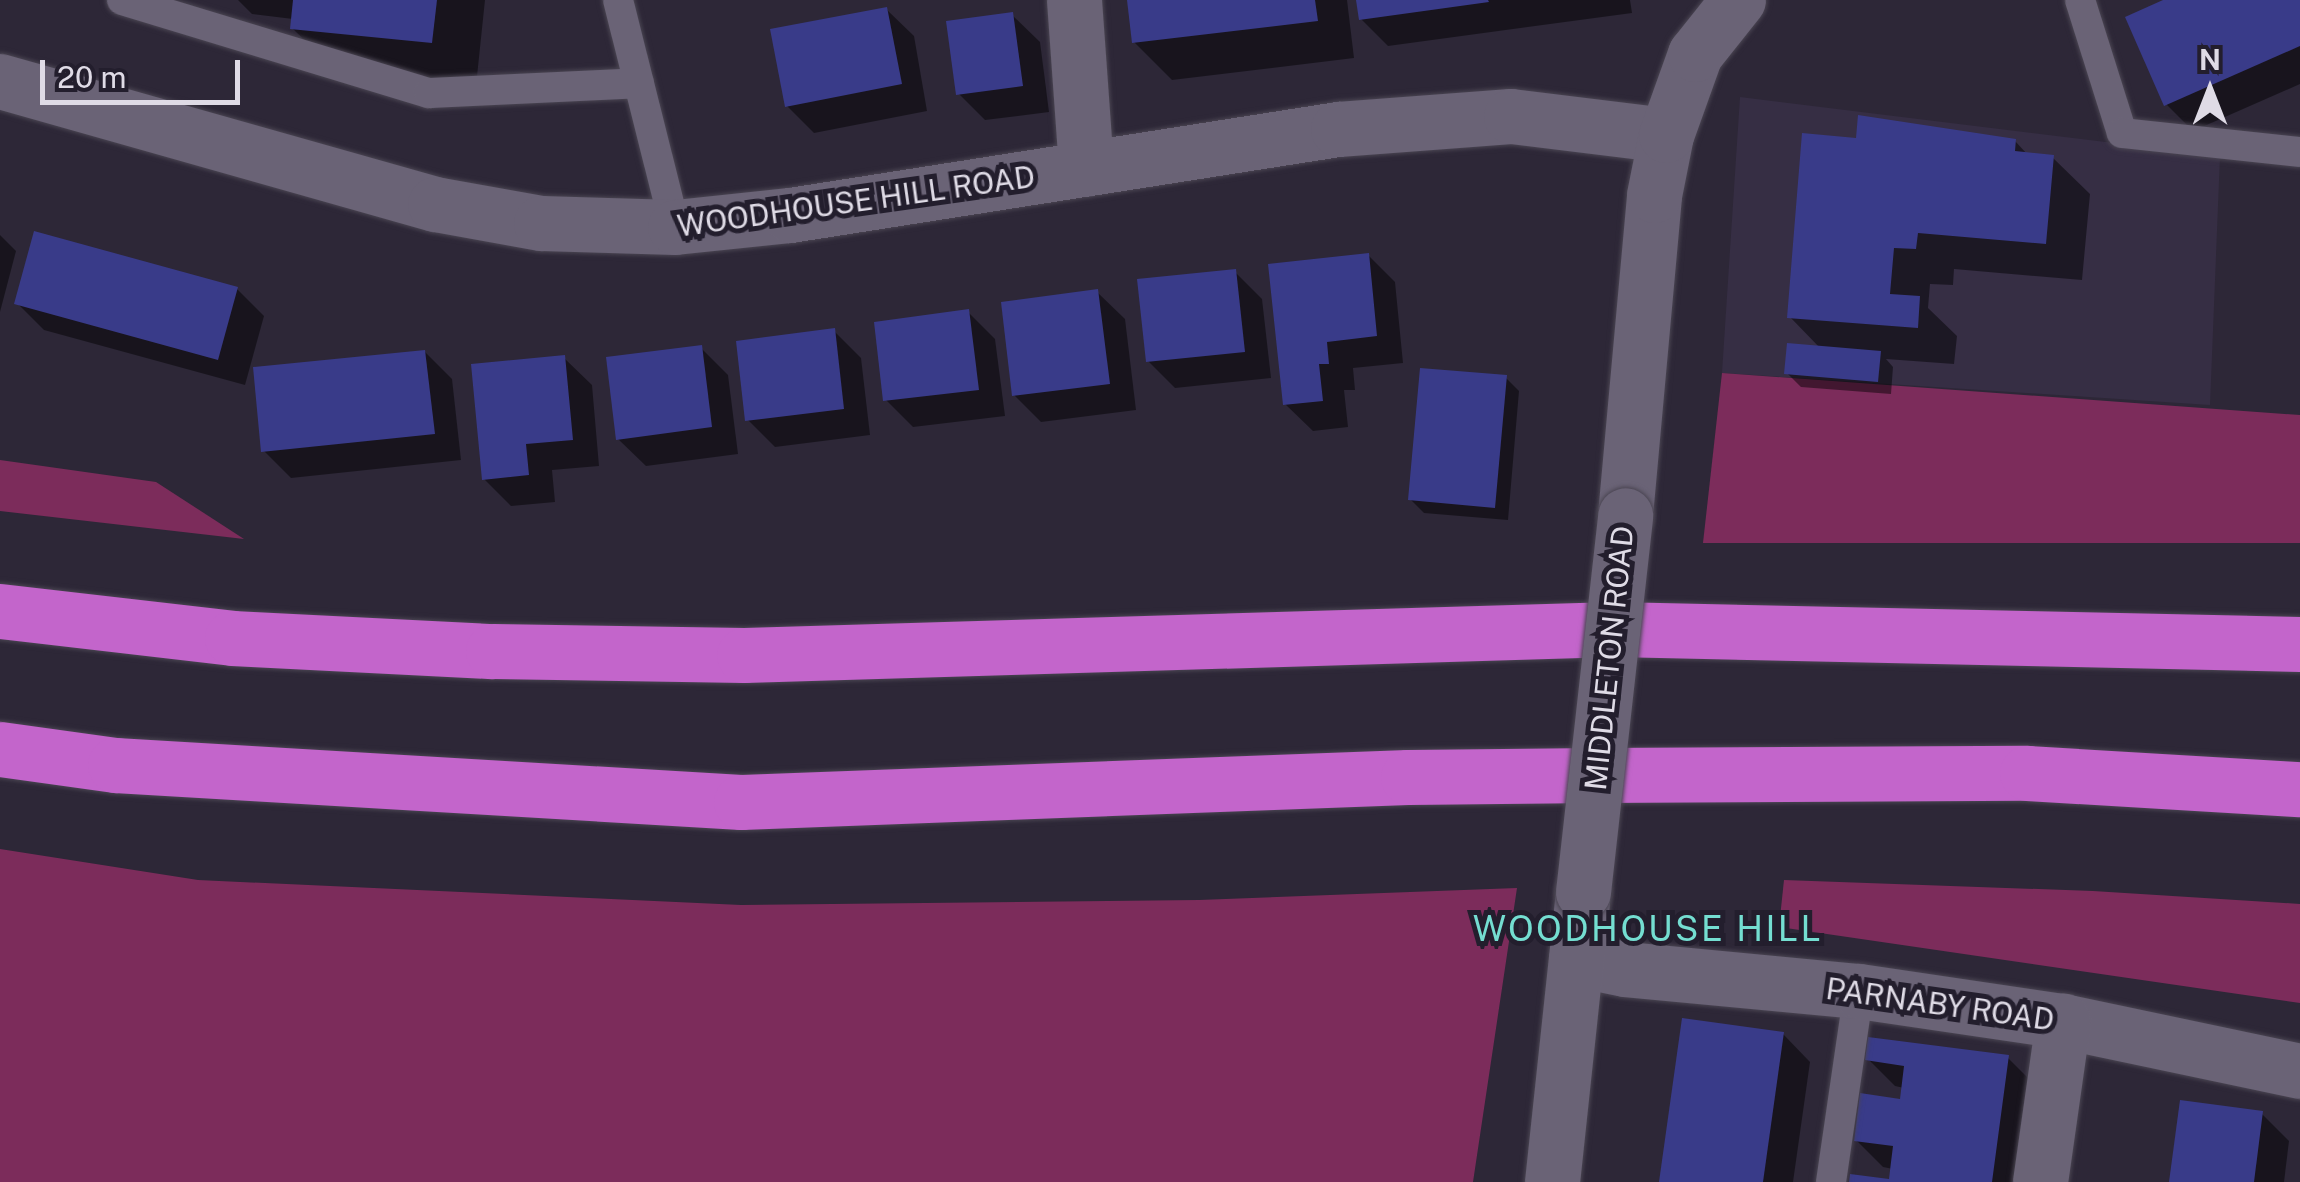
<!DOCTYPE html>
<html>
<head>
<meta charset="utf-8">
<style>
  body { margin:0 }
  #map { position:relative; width:2300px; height:1182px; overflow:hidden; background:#2d2737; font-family:"Public Sans",sans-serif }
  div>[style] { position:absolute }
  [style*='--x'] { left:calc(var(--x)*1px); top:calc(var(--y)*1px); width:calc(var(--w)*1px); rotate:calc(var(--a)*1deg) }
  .built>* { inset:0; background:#362e44 }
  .green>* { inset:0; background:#7c2c5b }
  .shadow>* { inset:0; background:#0007 }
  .building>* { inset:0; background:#393b89 }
  .roads { filter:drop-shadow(0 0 2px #4a4552) drop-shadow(0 0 2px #4a4552) }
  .service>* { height:30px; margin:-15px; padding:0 15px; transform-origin:15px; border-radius:15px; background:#6a6376 }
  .minor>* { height:55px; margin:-27.5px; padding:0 27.5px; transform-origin:27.5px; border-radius:27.5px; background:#6a6376 }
  .tertiary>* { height:55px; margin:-27.5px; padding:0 27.5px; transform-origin:27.5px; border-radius:27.5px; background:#6a6376 }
  .motorway>* { height:55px; margin:-27.5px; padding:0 27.5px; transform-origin:27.5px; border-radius:27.5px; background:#c365cb }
  .bridges { filter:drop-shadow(0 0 2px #4a4552) drop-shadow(0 0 2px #4a4552) }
  .tertiary-bridge>* { height:55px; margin:-27.5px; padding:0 27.5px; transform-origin:27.5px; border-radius:27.5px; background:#6a6376 }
  span { translate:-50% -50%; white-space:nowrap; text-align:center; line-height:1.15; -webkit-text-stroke:10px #231e2d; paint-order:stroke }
  .street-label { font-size:30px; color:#dfdbe6 }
  .quarter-label { font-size:35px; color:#74ded1; letter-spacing:2.5px }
  .north { position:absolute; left:2160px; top:40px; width:100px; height:100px; -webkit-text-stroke:8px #231e2d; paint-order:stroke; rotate:0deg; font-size:28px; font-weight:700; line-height:40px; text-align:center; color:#dfdbe6 }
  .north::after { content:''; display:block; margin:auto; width:35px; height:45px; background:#dfdbe6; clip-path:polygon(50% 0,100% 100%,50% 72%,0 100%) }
  .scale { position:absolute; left:40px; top:60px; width:200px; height:45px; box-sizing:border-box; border:5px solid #dfdbe6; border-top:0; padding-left:12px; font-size:30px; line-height:35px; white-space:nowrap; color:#dfdbe6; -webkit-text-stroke:8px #231e2d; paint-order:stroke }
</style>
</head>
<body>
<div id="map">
  <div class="built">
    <div style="clip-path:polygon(1740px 97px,2220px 156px,2210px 405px,1722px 373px)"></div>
  </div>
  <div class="green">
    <div style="clip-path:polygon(1722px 373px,2300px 415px,2300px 543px,1703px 543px)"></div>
    <div style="clip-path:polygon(0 460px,156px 482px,244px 539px,0 511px)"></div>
    <div style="clip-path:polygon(0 849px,198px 880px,741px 905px,1199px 900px,1517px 888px,1473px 1182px,0 1182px)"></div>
    <div style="clip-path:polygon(1784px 880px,2093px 891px,2300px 904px,2300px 1003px,1779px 927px)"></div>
  </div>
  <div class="shadow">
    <div style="clip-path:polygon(238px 0,485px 0,476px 86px,337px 72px,292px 28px,293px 19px,252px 14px)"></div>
    <div style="clip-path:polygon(1129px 0,1347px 0,1354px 58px,1172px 80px,1134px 42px)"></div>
    <div style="clip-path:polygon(1359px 0,1630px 0,1632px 13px,1388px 46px,1361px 19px)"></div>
    <div style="clip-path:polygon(2169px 0,2300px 0,2300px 84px,2193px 131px,2166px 104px)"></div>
    <div style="clip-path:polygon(886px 9px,914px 36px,927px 111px,814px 133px,787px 106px)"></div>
    <div style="clip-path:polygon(1012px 15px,1040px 42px,1049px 112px,985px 120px,958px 93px)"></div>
    <div style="clip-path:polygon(1858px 141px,2015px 141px,2028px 155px,2052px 157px,2090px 194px,2082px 280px,1954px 269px,1953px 285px,1930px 284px,1928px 308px,1957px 336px,1954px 364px,1886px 359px,1893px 367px,1891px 394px,1801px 387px,1787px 373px,1820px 348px,1790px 317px)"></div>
    <div style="clip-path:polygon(0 235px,16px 251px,0 312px)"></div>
    <div style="clip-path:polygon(1368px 255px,1395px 282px,1403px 363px,1353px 368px,1355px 390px,1344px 390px,1348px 427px,1313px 431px,1285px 404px)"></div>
    <div style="clip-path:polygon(1235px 272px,1262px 299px,1271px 378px,1175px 388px,1148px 361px)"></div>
    <div style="clip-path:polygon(237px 289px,264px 316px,245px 385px,44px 330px,17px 303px)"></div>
    <div style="clip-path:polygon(1097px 292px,1125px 319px,1136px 410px,1041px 422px,1014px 395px)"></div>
    <div style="clip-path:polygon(968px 312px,995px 339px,1005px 416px,913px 427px,886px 400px)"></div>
    <div style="clip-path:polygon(834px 331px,861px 358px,870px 435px,775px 447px,748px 420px)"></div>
    <div style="clip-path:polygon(701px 348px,728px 375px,738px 454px,646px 466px,618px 439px)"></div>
    <div style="clip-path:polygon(425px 352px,452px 379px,461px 460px,291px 478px,264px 451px)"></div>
    <div style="clip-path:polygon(564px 358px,592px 385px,599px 466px,552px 470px,555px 502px,511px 506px,484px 479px)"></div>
    <div style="clip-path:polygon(1506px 378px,1519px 391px,1508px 520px,1424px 513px,1410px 499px)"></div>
    <div style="clip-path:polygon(1783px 1034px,1810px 1062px,1793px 1182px,1662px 1182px)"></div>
    <div style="clip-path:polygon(2008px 1058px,2035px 1085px,2022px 1182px,1851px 1182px,1891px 1182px,1893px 1169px,1883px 1167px,1856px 1140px,1902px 1102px,1904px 1088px,1895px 1086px,1868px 1059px)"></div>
    <div style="clip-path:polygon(2262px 1114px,2289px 1141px,2284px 1182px,2171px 1182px)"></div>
  </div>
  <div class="building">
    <div style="clip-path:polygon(293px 0,437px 0,432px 43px,290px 29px)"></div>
    <div style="clip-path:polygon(1127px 0,1315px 0,1318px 21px,1132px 43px)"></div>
    <div style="clip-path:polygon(1356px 0,1488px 0,1489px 2px,1359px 20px)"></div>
    <div style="clip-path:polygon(2163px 0,2300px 0,2300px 46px,2164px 106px,2125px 17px)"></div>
    <div style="clip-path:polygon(887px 7px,902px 84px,785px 107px,770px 29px)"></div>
    <div style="clip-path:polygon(1013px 12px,1023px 86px,956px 95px,946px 21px)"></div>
    <div style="clip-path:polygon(1858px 115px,2016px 139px,2015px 151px,2054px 155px,2046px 244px,1918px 233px,1916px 249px,1894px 248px,1890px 294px,1920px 296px,1918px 328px,1787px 318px,1802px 133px,1856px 138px)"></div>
    <div style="clip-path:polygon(34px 231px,238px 287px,218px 360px,14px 304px)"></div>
    <div style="clip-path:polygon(1369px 253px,1377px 336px,1327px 342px,1329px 364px,1319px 364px,1323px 401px,1283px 405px,1268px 264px)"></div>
    <div style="clip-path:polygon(1236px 269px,1245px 352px,1146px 362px,1137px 279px)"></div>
    <div style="clip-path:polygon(1098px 289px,1110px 384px,1012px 396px,1001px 302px)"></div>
    <div style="clip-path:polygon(969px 309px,979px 390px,883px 401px,874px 322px)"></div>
    <div style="clip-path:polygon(835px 328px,844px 409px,745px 421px,736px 341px)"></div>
    <div style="clip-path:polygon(1787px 343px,1881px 351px,1878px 382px,1784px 374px)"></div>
    <div style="clip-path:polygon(702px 345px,712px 427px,616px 440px,606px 357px)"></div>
    <div style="clip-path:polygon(425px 350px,435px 434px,261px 452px,253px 367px)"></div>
    <div style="clip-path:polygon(565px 355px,573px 440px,526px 444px,529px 475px,482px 480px,471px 364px)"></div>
    <div style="clip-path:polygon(1420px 368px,1507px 375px,1495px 508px,1408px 500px)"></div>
    <div style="clip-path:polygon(1682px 1018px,1784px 1032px,1763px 1182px,1659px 1182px)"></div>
    <div style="clip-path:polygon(1868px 1037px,2009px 1055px,1992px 1182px,1849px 1182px,1850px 1174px,1889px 1179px,1891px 1162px,1893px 1146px,1854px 1141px,1860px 1093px,1900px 1099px,1904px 1066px,1865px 1060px)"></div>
    <div style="clip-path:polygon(2180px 1100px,2263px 1111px,2254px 1182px,2169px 1182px)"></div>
  </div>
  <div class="roads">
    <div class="service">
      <div style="--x:122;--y:0;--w:321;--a:16.9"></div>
      <div style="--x:429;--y:93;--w:210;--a:-2.7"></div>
      <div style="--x:618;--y:0;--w:234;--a:75.9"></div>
      <div style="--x:2080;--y:0;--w:139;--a:72.5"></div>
      <div style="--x:2122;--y:133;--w:179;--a:6.1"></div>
      <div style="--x:1831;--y:1182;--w:193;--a:-81.7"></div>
    </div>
    <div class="minor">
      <div style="--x:1074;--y:0;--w:169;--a:85.9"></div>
      <div style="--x:0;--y:81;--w:452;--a:15.8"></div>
      <div style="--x:435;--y:204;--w:108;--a:10.2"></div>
      <div style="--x:541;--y:223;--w:134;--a:1.7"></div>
      <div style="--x:675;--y:227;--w:116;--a:-6"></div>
      <div style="--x:790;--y:215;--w:555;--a:-8.92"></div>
      <div style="--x:1338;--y:129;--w:173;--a:-4.3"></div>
      <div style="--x:1511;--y:116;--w:156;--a:7"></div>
      <div style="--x:1576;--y:959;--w:50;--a:11.5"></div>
      <div style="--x:1625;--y:969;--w:235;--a:5.4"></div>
      <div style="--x:1859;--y:991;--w:206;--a:8.4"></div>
      <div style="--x:2063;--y:1021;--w:242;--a:11.9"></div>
      <div style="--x:2040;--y:1182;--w:163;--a:-81.9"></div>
    </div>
    <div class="tertiary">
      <div style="--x:1625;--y:515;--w:321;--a:-84.8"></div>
      <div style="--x:1654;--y:195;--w:61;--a:-78.7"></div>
      <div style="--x:1666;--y:135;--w:86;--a:-70.3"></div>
      <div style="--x:1695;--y:54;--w:69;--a:-51.5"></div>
      <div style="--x:1552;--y:1182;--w:292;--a:-83.9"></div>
    </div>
    <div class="motorway">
      <div style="--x:0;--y:611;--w:234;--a:6.6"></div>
      <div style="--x:232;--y:638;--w:261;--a:2.9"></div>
      <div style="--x:493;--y:651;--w:251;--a:0.9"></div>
      <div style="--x:744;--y:655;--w:870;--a:-1.71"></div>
      <div style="--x:1614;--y:629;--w:686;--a:1.25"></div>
      <div style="--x:0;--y:749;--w:116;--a:7.9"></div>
      <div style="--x:115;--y:765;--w:627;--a:3.38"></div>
      <div style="--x:741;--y:802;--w:667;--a:-2.15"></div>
      <div style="--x:1408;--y:777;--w:188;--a:-0.6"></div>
      <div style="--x:1596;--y:775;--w:431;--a:-0.3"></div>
      <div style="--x:2027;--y:773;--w:273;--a:3.4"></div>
    </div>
  </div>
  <div class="bridges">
    <div class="tertiary-bridge">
      <div style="--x:1583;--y:892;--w:379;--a:-83.6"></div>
    </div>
  </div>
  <div class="street-label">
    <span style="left:856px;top:201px;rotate:-8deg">WOODHOUSE HILL ROAD</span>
    <span style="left:1609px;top:658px;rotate:-84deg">MIDDLETON ROAD</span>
    <span style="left:1940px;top:1004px;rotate:8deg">PARNABY ROAD</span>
  </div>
  <div class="quarter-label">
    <span style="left:1648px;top:929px">WOODHOUSE HILL</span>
  </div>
  <div class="north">N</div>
  <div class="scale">20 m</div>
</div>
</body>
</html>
